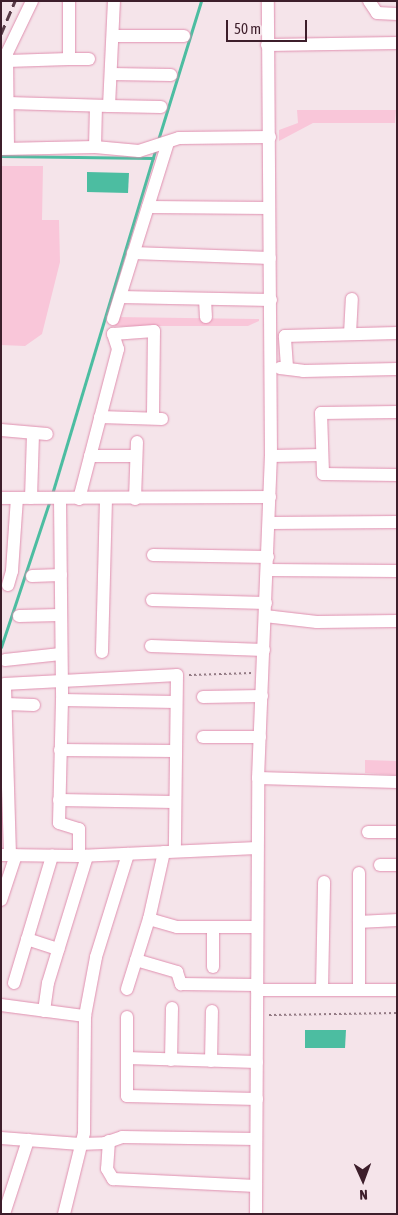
<!DOCTYPE html>
<html>
<head>
<meta charset="utf-8">
<style>
  body { margin:0 }
  #map { position:relative; width:398px; height:1215px; overflow:hidden; background:#f5e4ea; font-family:"Asap Condensed",sans-serif }
  div>[style] { position:absolute }
  [style*='--x'] { left:calc(var(--x)*1px); top:calc(var(--y)*1px); width:calc(var(--w)*1px); rotate:calc(var(--a)*1deg) }
  .green>* { inset:0; background:#f9c6d9 }
  .water>* { inset:0; background:#4cbda1 }
  .stream>* { height:3px; margin:-1.5px; padding:0 1.5px; transform-origin:1.5px; border-radius:1.5px; background:#4cbda1 }
  .path>* { height:2px; margin-top:-1px; transform-origin:0; background:repeating-linear-gradient(90deg,#927983 0 2.5px,transparent 0 5px) }
  .roads { filter:drop-shadow(0 0 1px #e090b0) drop-shadow(0 0 1px #e090b0) }
  .minor>* { height:12px; margin:-6px; padding:0 6px; transform-origin:6px; border-radius:6px; background:#fff }
  .rail>* { height:3px; margin-top:-1.5px; transform-origin:0; background:repeating-linear-gradient(90deg,#583b47 0 10px,transparent 0 15px) }
  span { translate:-50% -50%; white-space:nowrap; text-align:center; line-height:1.15; -webkit-text-stroke:4.5px #f5e4ea; paint-order:stroke }
  .frame { position:absolute; inset:0; border:2px solid #3d1e2b; pointer-events:none }
  .north { position:absolute; left:338px; top:1155px; width:50px; height:50px; -webkit-text-stroke:4px #f5e4ea; paint-order:stroke; rotate:178deg; font-size:14px; font-weight:700; line-height:20px; text-align:center; color:#3d1e2b }
  .north::after { content:''; display:block; margin:auto; width:18px; height:22px; background:#3d1e2b; clip-path:polygon(50% 0,100% 100%,50% 72%,0 100%) }
  .scale { position:absolute; left:226px; top:20px; width:81px; height:22px; box-sizing:border-box; border:2px solid #3d1e2b; border-top:0; padding-left:6px; font-size:15px; line-height:18px; white-space:nowrap; color:#3d1e2b; -webkit-text-stroke:4px #f5e4ea; paint-order:stroke }
</style>
</head>
<body>
<div id="map">
  <div class="green">
    <div style="clip-path:polygon(297px 110px,396px 110px,395px 123px,313px 123px,279px 141px,279px 130px,298px 123px)"></div>
    <div style="clip-path:polygon(1px 166px,43px 166px,42px 220px,59px 220px,60px 262px,42px 334px,25px 346px,1px 345px)"></div>
    <div style="clip-path:polygon(115px 317px,259px 319px,259px 321px,248px 326px,115px 326px)"></div>
    <div style="clip-path:polygon(365px 760px,397px 761px,397px 775px,365px 773px)"></div>
  </div>
  <div class="water">
    <div style="clip-path:polygon(87px 172px,129px 173px,128px 193px,87px 192px)"></div>
    <div style="clip-path:polygon(305px 1030px,346px 1030px,345px 1048px,305px 1048px)"></div>
  </div>
  <div class="stream">
    <div style="--x:158;--y:140;--w:145;--a:-72.8"></div>
    <div style="--x:1;--y:156;--w:152;--a:0.8"></div>
    <div style="--x:52;--y:494;--w:358;--a:-73.3"></div>
    <div style="--x:1;--y:647;--w:155;--a:-71.6"></div>
  </div>
  <div class="path">
    <div style="--x:189;--y:675;--w:63;--a:-1.8"></div>
    <div style="--x:269;--y:1015;--w:128;--a:-0.9"></div>
  </div>
  <div class="roads">
    <div class="minor">
      <div style="--x:369;--y:1;--w:14;--a:56"></div>
      <div style="--x:377;--y:13;--w:20;--a:3"></div>
      <div style="--x:113;--y:36;--w:71;--a:0"></div>
      <div style="--x:267;--y:45;--w:130;--a:-0.9"></div>
      <div style="--x:69;--y:59;--w:20;--a:0"></div>
      <div style="--x:7;--y:61;--w:62;--a:-1.8"></div>
      <div style="--x:69;--y:59;--w:58;--a:-90"></div>
      <div style="--x:111;--y:74;--w:60;--a:1"></div>
      <div style="--x:8;--y:103;--w:101;--a:1.7"></div>
      <div style="--x:109;--y:106;--w:105;--a:-87.3"></div>
      <div style="--x:109;--y:106;--w:52;--a:1.1"></div>
      <div style="--x:95;--y:147;--w:41;--a:-88.6"></div>
      <div style="--x:8;--y:148;--w:95;--a:-90.6"></div>
      <div style="--x:7;--y:53;--w:58;--a:-64.3"></div>
      <div style="--x:1;--y:149;--w:94;--a:-1.2"></div>
      <div style="--x:95;--y:147;--w:44;--a:5.2"></div>
      <div style="--x:139;--y:151;--w:42;--a:-18"></div>
      <div style="--x:179;--y:138;--w:91;--a:-0.6"></div>
      <div style="--x:148;--y:207;--w:121;--a:0.5"></div>
      <div style="--x:133;--y:253;--w:137;--a:2.1"></div>
      <div style="--x:120;--y:297;--w:151;--a:1.1"></div>
      <div style="--x:205;--y:299;--w:18;--a:87"></div>
      <div style="--x:113;--y:319;--w:185;--a:-72.7"></div>
      <div style="--x:350;--y:334;--w:35;--a:-87"></div>
      <div style="--x:287;--y:367;--w:31;--a:-94"></div>
      <div style="--x:285;--y:336;--w:112;--a:-1.5"></div>
      <div style="--x:280;--y:368;--w:23;--a:7"></div>
      <div style="--x:303;--y:371;--w:94;--a:-1.2"></div>
      <div style="--x:397;--y:412;--w:76;--a:179.2"></div>
      <div style="--x:321;--y:413;--w:61;--a:88.1"></div>
      <div style="--x:323;--y:474;--w:74;--a:0.8"></div>
      <div style="--x:100;--y:417;--w:62;--a:1.8"></div>
      <div style="--x:1;--y:430;--w:46;--a:5"></div>
      <div style="--x:90;--y:456;--w:46;--a:0"></div>
      <div style="--x:271;--y:456;--w:51;--a:-1.1"></div>
      <div style="--x:1;--y:498;--w:269;--a:-0.2"></div>
      <div style="--x:31;--y:498;--w:65;--a:-88.2"></div>
      <div style="--x:60;--y:499;--w:201;--a:89.4"></div>
      <div style="--x:62;--y:700;--w:123;--a:91.4"></div>
      <div style="--x:59;--y:823;--w:21;--a:17"></div>
      <div style="--x:79;--y:829;--w:27;--a:90"></div>
      <div style="--x:79;--y:499;--w:155;--a:-75.4"></div>
      <div style="--x:118;--y:349;--w:16;--a:-108"></div>
      <div style="--x:113;--y:334;--w:41;--a:-4.2"></div>
      <div style="--x:154;--y:331;--w:87;--a:90.7"></div>
      <div style="--x:135;--y:499;--w:57;--a:-88"></div>
      <div style="--x:269;--y:523;--w:128;--a:-0.4"></div>
      <div style="--x:153;--y:555;--w:115;--a:1"></div>
      <div style="--x:268;--y:570;--w:129;--a:0.4"></div>
      <div style="--x:32;--y:576;--w:29;--a:-2"></div>
      <div style="--x:8;--y:585;--w:15;--a:-74"></div>
      <div style="--x:12;--y:571;--w:73;--a:-86.1"></div>
      <div style="--x:152;--y:600;--w:114;--a:1.5"></div>
      <div style="--x:19;--y:616;--w:41;--a:-1.4"></div>
      <div style="--x:265;--y:616;--w:52;--a:6.6"></div>
      <div style="--x:317;--y:622;--w:80;--a:-0.7"></div>
      <div style="--x:151;--y:646;--w:113;--a:2"></div>
      <div style="--x:102;--y:652;--w:153;--a:-88.5"></div>
      <div style="--x:5;--y:660;--w:56;--a:-6.1"></div>
      <div style="--x:203;--y:697;--w:59;--a:-1"></div>
      <div style="--x:62;--y:700;--w:114;--a:1"></div>
      <div style="--x:6;--y:704;--w:28;--a:2"></div>
      <div style="--x:203;--y:737;--w:57;--a:0"></div>
      <div style="--x:60;--y:750;--w:115;--a:0.5"></div>
      <div style="--x:258;--y:778;--w:139;--a:1.6"></div>
      <div style="--x:59;--y:800;--w:115;--a:1"></div>
      <div style="--x:368;--y:832;--w:29;--a:0"></div>
      <div style="--x:164;--y:852;--w:69;--a:102.6"></div>
      <div style="--x:149;--y:919;--w:29;--a:16"></div>
      <div style="--x:177;--y:927;--w:80;--a:0"></div>
      <div style="--x:1;--y:855;--w:78;--a:0.7"></div>
      <div style="--x:79;--y:856;--w:178;--a:-2.6"></div>
      <div style="--x:10;--y:855;--w:171;--a:-91.7"></div>
      <div style="--x:5;--y:684;--w:172;--a:-3"></div>
      <div style="--x:177;--y:675;--w:176;--a:90.7"></div>
      <div style="--x:380;--y:865;--w:17;--a:0"></div>
      <div style="--x:1;--y:900;--w:47;--a:-71.6"></div>
      <div style="--x:359;--y:922;--w:38;--a:-3"></div>
      <div style="--x:27;--y:939;--w:33;--a:18"></div>
      <div style="--x:136;--y:960;--w:43;--a:16.3"></div>
      <div style="--x:177;--y:972;--w:13;--a:72"></div>
      <div style="--x:181;--y:984;--w:76;--a:0.8"></div>
      <div style="--x:213;--y:967;--w:40;--a:-90"></div>
      <div style="--x:14;--y:983;--w:133;--a:-73.3"></div>
      <div style="--x:127;--y:989;--w:73;--a:-72.6"></div>
      <div style="--x:257;--y:990;--w:140;--a:0"></div>
      <div style="--x:322;--y:990;--w:108;--a:-88.9"></div>
      <div style="--x:359;--y:990;--w:117;--a:-90"></div>
      <div style="--x:1;--y:1005;--w:85;--a:7.5"></div>
      <div style="--x:44;--y:1011;--w:28;--a:-82"></div>
      <div style="--x:48;--y:983;--w:133;--a:-72.9"></div>
      <div style="--x:127;--y:1058;--w:41;--a:-90"></div>
      <div style="--x:171;--y:1060;--w:52;--a:-88.9"></div>
      <div style="--x:211;--y:1061;--w:50;--a:-88.9"></div>
      <div style="--x:257;--y:1099;--w:130;--a:-178.7"></div>
      <div style="--x:127;--y:1096;--w:38;--a:-90"></div>
      <div style="--x:127;--y:1058;--w:130;--a:1.8"></div>
      <div style="--x:1;--y:1138;--w:79;--a:4.3"></div>
      <div style="--x:80;--y:1144;--w:25;--a:-2"></div>
      <div style="--x:105;--y:1143;--w:18;--a:-19"></div>
      <div style="--x:122;--y:1137;--w:134;--a:0.9"></div>
      <div style="--x:109;--y:1141;--w:28;--a:94"></div>
      <div style="--x:107;--y:1169;--w:12;--a:59"></div>
      <div style="--x:113;--y:1179;--w:143;--a:2.8"></div>
      <div style="--x:4;--y:1214;--w:78;--a:-72"></div>
      <div style="--x:64;--y:1214;--w:83;--a:-76.1"></div>
      <div style="--x:84;--y:1133;--w:117;--a:-89.5"></div>
      <div style="--x:85;--y:1016;--w:60;--a:-79.4"></div>
      <div style="--x:96;--y:957;--w:108;--a:-72.7"></div>
      <div style="--x:256;--y:1214;--w:436;--a:-89.7"></div>
      <div style="--x:258;--y:778;--w:322;--a:-87.7"></div>
      <div style="--x:271;--y:456;--w:455;--a:-90.4"></div>
    </div>
  </div>
  <div class="rail">
    <div style="--x:1;--y:34;--w:36;--a:-67"></div>
  </div>
  <div class="frame"></div>
  <div class="north">N</div>
  <div class="scale">50 m</div>
</div>
</body>
</html>
